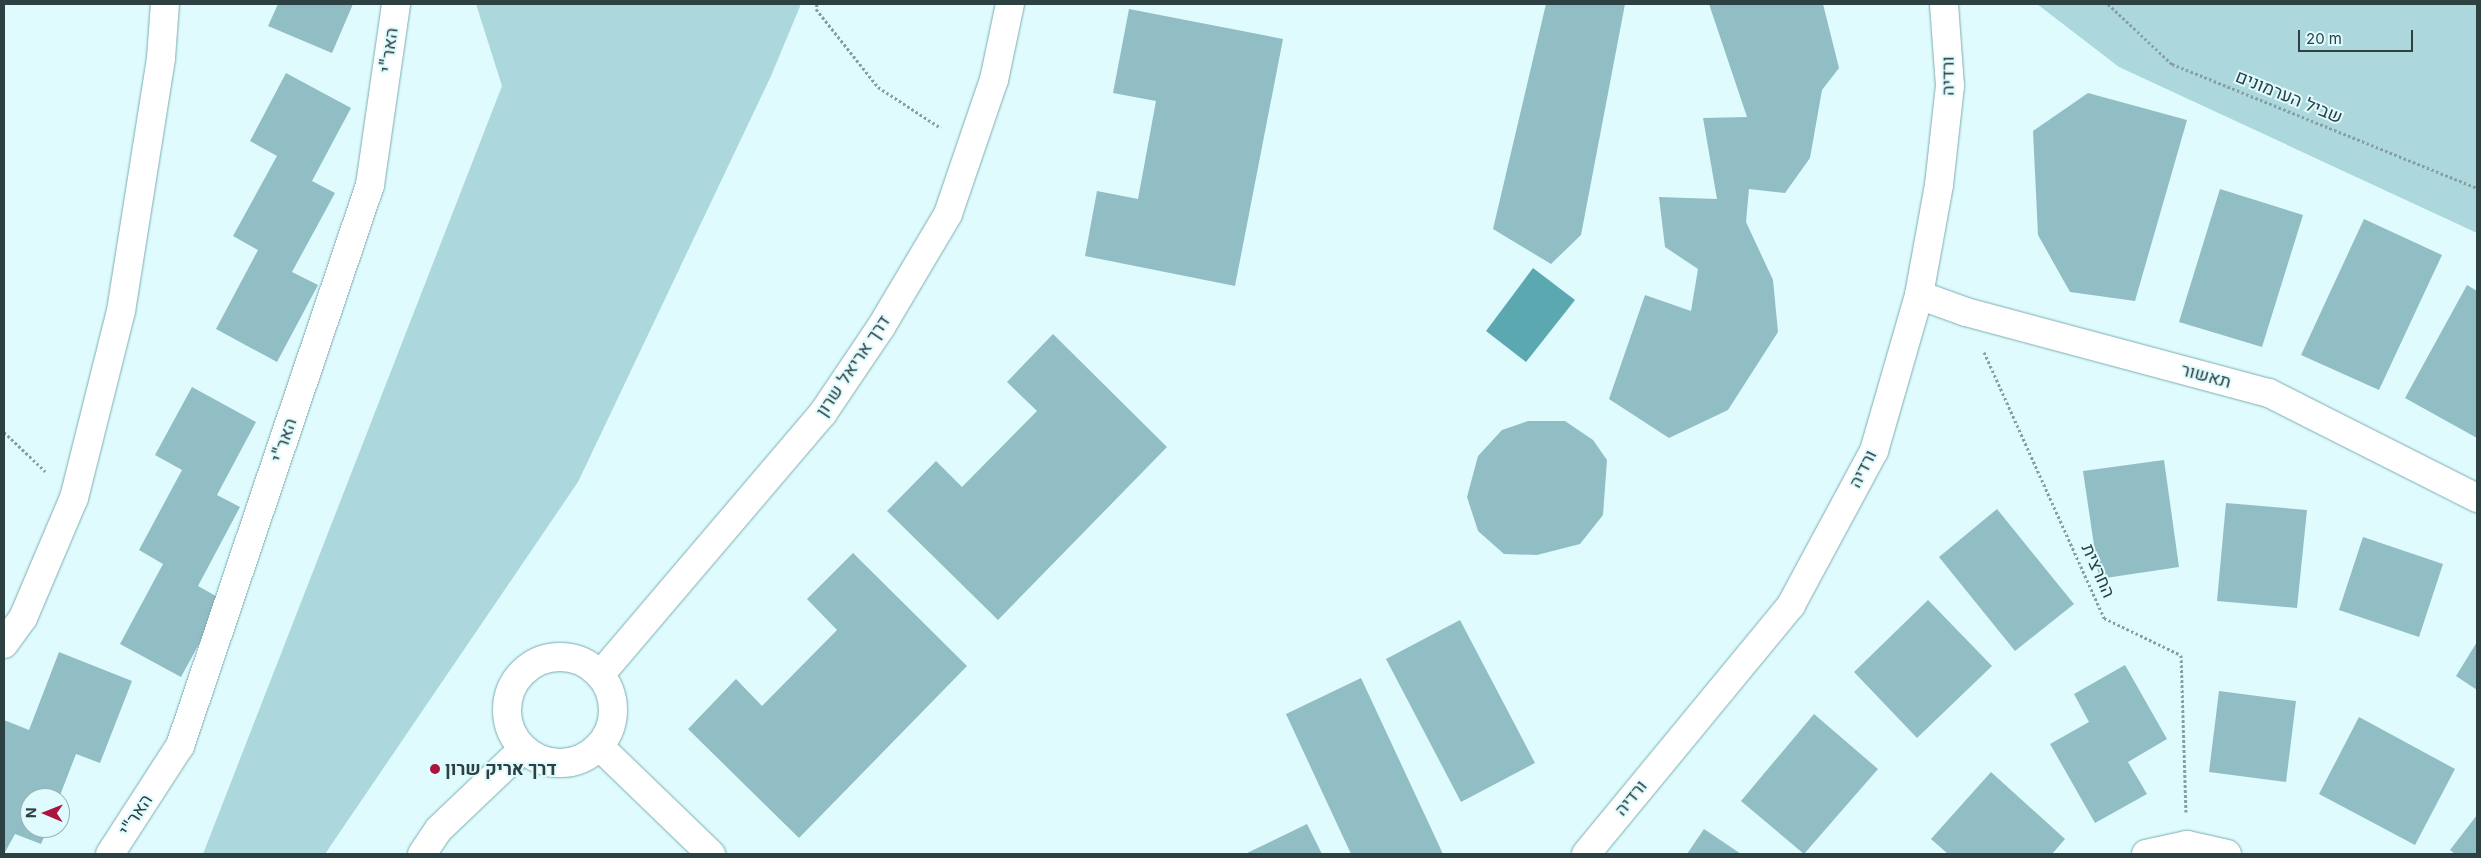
<!DOCTYPE html>
<html>
<head>
<meta charset="utf-8">
<style>
  body { margin:0 }
  #map { position:relative; width:2481px; height:858px; overflow:hidden; background:#dffbfe; font-family:Inter,Heebo,sans-serif }
  div>[style] { position:absolute }
  [style*='--x'] { left:calc(var(--x)*1px); top:calc(var(--y)*1px); width:calc(var(--w)*1px); rotate:calc(var(--a)*1deg) }
  .green>* { inset:0; background:#acd8dd }
  .water>* { inset:0; background:#5ca8b1 }
  .building>* { inset:0; background:#91bec4 }
  .path>* { height:3px; margin-top:-1.5px; transform-origin:0; background:repeating-linear-gradient(90deg,#879fa1 0 2.5px,transparent 0 5px) }
  .roads { filter:drop-shadow(0 0 1px #7facb1) drop-shadow(0 0 1px #7facb1) }
  .minor>* { height:28px; margin:-14px; padding:0 14px; transform-origin:14px; border-radius:14px; background:#fff }
  .minor>.ring { margin:-14px; padding:0; box-sizing:content-box; background:none; border:28px solid #fff; border-radius:50% }
  .dots>* { width:14px; height:14px; translate:-50% -50%; box-sizing:border-box; border:2px solid #dffbfe; border-radius:50% }
  span { translate:-50% -50%; white-space:nowrap; text-align:center; line-height:1.15; -webkit-text-stroke:4px #dffbfe; paint-order:stroke }
  .street-label { font-size:18px; color:#2d4042 }
  .poi-label { font-size:18px; color:#2d4042; font-weight:700 }
  .left { translate:0 -50%; text-align:left }
  .frame { position:absolute; inset:0; border:5px solid #2d4042; pointer-events:none }
  .north { position:absolute; left:20px; top:788px; width:50px; height:50px; box-sizing:border-box; background:#dffbfe; border:1px solid #98b0b3; border-radius:50%; rotate:271deg; font-size:14px; font-weight:700; line-height:20px; text-align:center; color:#2d4042 }
  .north::after { content:''; display:block; margin:auto; width:18px; height:22px; background:#aa143d; clip-path:polygon(50% 0,100% 100%,50% 72%,0 100%) }
  .scale { position:absolute; left:2298px; top:30px; width:115px; height:22px; box-sizing:border-box; border:2px solid #2d4042; border-top:0; padding-left:6px; font-size:15px; line-height:18px; white-space:nowrap; color:#2d4042; -webkit-text-stroke:4px #dffbfe; paint-order:stroke }
</style>
</head>
<body>
<div id="map">
  <div class="green">
    <div style="clip-path:polygon(476px 4px,801px 4px,771px 76px,578px 482px,325px 854px,203px 854px,502px 86px)"></div>
    <div style="clip-path:polygon(2037px 4px,2477px 4px,2477px 233px,2119px 67px)"></div>
  </div>
  <div class="water">
    <div style="clip-path:polygon(1533px 268px,1575px 300px,1526px 362px,1486px 331px)"></div>
  </div>
  <div class="building">
    <div style="clip-path:polygon(278px 4px,353px 4px,332px 53px,268px 26px)"></div>
    <div style="clip-path:polygon(1546px 4px,1625px 4px,1581px 235px,1551px 264px,1493px 229px)"></div>
    <div style="clip-path:polygon(1709px 4px,1823px 4px,1839px 68px,1822px 90px,1810px 158px,1785px 193px,1749px 189px,1746px 222px,1773px 280px,1778px 332px,1728px 410px,1669px 438px,1609px 399px,1645px 295px,1691px 311px,1698px 269px,1665px 247px,1659px 197px,1717px 199px,1703px 118px,1747px 117px)"></div>
    <div style="clip-path:polygon(1129px 9px,1283px 39px,1235px 286px,1085px 256px,1097px 191px,1138px 199px,1156px 101px,1113px 93px)"></div>
    <div style="clip-path:polygon(286px 73px,351px 108px,312px 181px,335px 193px,292px 272px,318px 285px,277px 362px,216px 329px,258px 250px,233px 236px,277px 156px,250px 141px)"></div>
    <div style="clip-path:polygon(2088px 93px,2187px 120px,2135px 301px,2070px 292px,2038px 235px,2033px 131px)"></div>
    <div style="clip-path:polygon(2220px 189px,2303px 215px,2262px 347px,2179px 322px)"></div>
    <div style="clip-path:polygon(2364px 219px,2442px 255px,2379px 390px,2301px 355px)"></div>
    <div style="clip-path:polygon(2467px 285px,2477px 291px,2477px 438px,2405px 398px)"></div>
    <div style="clip-path:polygon(1053px 334px,1167px 447px,998px 620px,887px 511px,936px 461px,962px 487px,1037px 411px,1007px 382px)"></div>
    <div style="clip-path:polygon(192px 387px,256px 422px,217px 495px,240px 507px,198px 586px,223px 600px,181px 677px,120px 644px,163px 564px,139px 550px,182px 470px,155px 455px)"></div>
    <div style="clip-path:polygon(1528px 421px,1565px 421px,1593px 440px,1607px 460px,1603px 515px,1580px 544px,1537px 555px,1504px 554px,1478px 531px,1467px 497px,1478px 456px,1502px 430px)"></div>
    <div style="clip-path:polygon(2164px 460px,2179px 567px,2099px 579px,2083px 471px)"></div>
    <div style="clip-path:polygon(2226px 503px,2307px 510px,2297px 608px,2217px 601px)"></div>
    <div style="clip-path:polygon(1997px 509px,2074px 604px,2015px 651px,1939px 557px)"></div>
    <div style="clip-path:polygon(2363px 537px,2443px 564px,2419px 637px,2339px 610px)"></div>
    <div style="clip-path:polygon(853px 553px,967px 666px,799px 838px,688px 729px,736px 679px,762px 706px,837px 630px,807px 599px)"></div>
    <div style="clip-path:polygon(1928px 600px,1992px 666px,1917px 738px,1854px 672px)"></div>
    <div style="clip-path:polygon(1460px 620px,1535px 763px,1461px 802px,1386px 659px)"></div>
    <div style="clip-path:polygon(2477px 642px,2477px 690px,2456px 676px)"></div>
    <div style="clip-path:polygon(59px 652px,132px 681px,100px 763px,76px 754px,59px 798px,30px 798px,30px 828px,48px 828px,41px 844px,15px 834px,4px 854px,4px 720px,29px 730px)"></div>
    <div style="clip-path:polygon(2125px 665px,2167px 739px,2128px 762px,2147px 794px,2095px 823px,2050px 744px,2089px 722px,2074px 694px)"></div>
    <div style="clip-path:polygon(1361px 678px,1443px 854px,1351px 854px,1286px 714px)"></div>
    <div style="clip-path:polygon(2219px 691px,2296px 701px,2286px 782px,2209px 772px)"></div>
    <div style="clip-path:polygon(1814px 714px,1878px 769px,1804px 854px,1741px 801px)"></div>
    <div style="clip-path:polygon(2359px 717px,2455px 769px,2415px 845px,2319px 794px)"></div>
    <div style="clip-path:polygon(1991px 772px,2065px 839px,2052px 854px,1948px 854px,1931px 839px)"></div>
    <div style="clip-path:polygon(2477px 815px,2477px 854px,2455px 854px,2450px 850px)"></div>
    <div style="clip-path:polygon(1307px 824px,1322px 854px,1245px 854px)"></div>
    <div style="clip-path:polygon(1704px 829px,1741px 854px,1687px 854px)"></div>
  </div>
  <div class="path">
    <div style="--x:817;--y:4;--w:5;--a:101"></div>
    <div style="--x:816;--y:9;--w:100;--a:51.5"></div>
    <div style="--x:878;--y:87;--w:75;--a:33.1"></div>
    <div style="--x:2108;--y:4;--w:88;--a:43.2"></div>
    <div style="--x:2172;--y:64;--w:329;--a:22.1"></div>
    <div style="--x:1984;--y:352;--w:292;--a:65.7"></div>
    <div style="--x:2104;--y:618;--w:85;--a:25.7"></div>
    <div style="--x:2181;--y:655;--w:157;--a:88.2"></div>
    <div style="--x:4;--y:432;--w:57;--a:43.6"></div>
  </div>
  <div class="roads">
    <div class="minor">
      <div style="--x:1919;--y:295;--w:50;--a:19.9"></div>
      <div style="--x:1966;--y:312;--w:314;--a:15"></div>
      <div style="--x:2269;--y:393;--w:233;--a:26.8"></div>
      <div style="--x:4;--y:644;--w:32;--a:-54"></div>
      <div style="--x:23;--y:618;--w:130;--a:-67"></div>
      <div style="--x:74;--y:498;--w:193;--a:-75.9"></div>
      <div style="--x:121;--y:311;--w:256;--a:-81"></div>
      <div style="--x:161;--y:58;--w:54;--a:-85.8"></div>
      <div class="ring" style="left:507px;top:657px;width:78px;height:78px"></div>
      <div style="--x:600;--y:675;--w:344;--a:-49.6"></div>
      <div style="--x:823;--y:413;--w:104;--a:-56"></div>
      <div style="--x:881;--y:327;--w:131;--a:-59.3"></div>
      <div style="--x:948;--y:214;--w:142;--a:-71.1"></div>
      <div style="--x:994;--y:80;--w:78;--a:-78.1"></div>
      <div style="--x:599;--y:746;--w:156;--a:44"></div>
      <div style="--x:110;--y:854;--w:129;--a:-57.1"></div>
      <div style="--x:180;--y:746;--w:592;--a:-71.29"></div>
      <div style="--x:370;--y:185;--w:183;--a:-81.8"></div>
      <div style="--x:422;--y:854;--w:30;--a:-56"></div>
      <div style="--x:439;--y:829;--w:116;--a:-43.6"></div>
      <div style="--x:1586;--y:854;--w:323;--a:-50.5"></div>
      <div style="--x:1791;--y:605;--w:175;--a:-61.7"></div>
      <div style="--x:1874;--y:451;--w:162;--a:-73.9"></div>
      <div style="--x:1919;--y:295;--w:112;--a:-79.7"></div>
      <div style="--x:1939;--y:185;--w:100;--a:-83.7"></div>
      <div style="--x:1950;--y:86;--w:82;--a:-94.2"></div>
      <div style="--x:2146;--y:854;--w:42;--a:-12.4"></div>
      <div style="--x:2187;--y:845;--w:41;--a:12.7"></div>
    </div>
  </div>
  <div class="dots">
    <div style="left:435px;top:769px;background:#aa143d"></div>
  </div>
  <div class="street-label">
    <span style="left:389px;top:50px;rotate:-82deg">האר"י</span>
    <span style="left:1948px;top:76px;rotate:-90deg">ורדיה</span>
    <span style="left:2289px;top:97px;rotate:22deg">שביל הערמונים</span>
    <span style="left:853px;top:366px;rotate:-56deg">דרך אריאל שרון</span>
    <span style="left:2206px;top:376px;rotate:15deg">תאשור</span>
    <span style="left:284px;top:440px;rotate:-71deg">האר"י</span>
    <span style="left:1863px;top:469px;rotate:-63deg">ורדיה</span>
    <span style="left:2098px;top:571px;rotate:66deg">החרצית</span>
    <span style="left:1631px;top:798px;rotate:-51deg">ורדיה</span>
    <span style="left:136px;top:815px;rotate:-57deg">האר"י</span>
  </div>
  <div class="poi-label">
    <span class="left" style="left:445px;top:769px">דרך אריק שרון</span>
  </div>
  <div class="frame"></div>
  <div class="north">N</div>
  <div class="scale">20 m</div>
</div>
</body>
</html>
